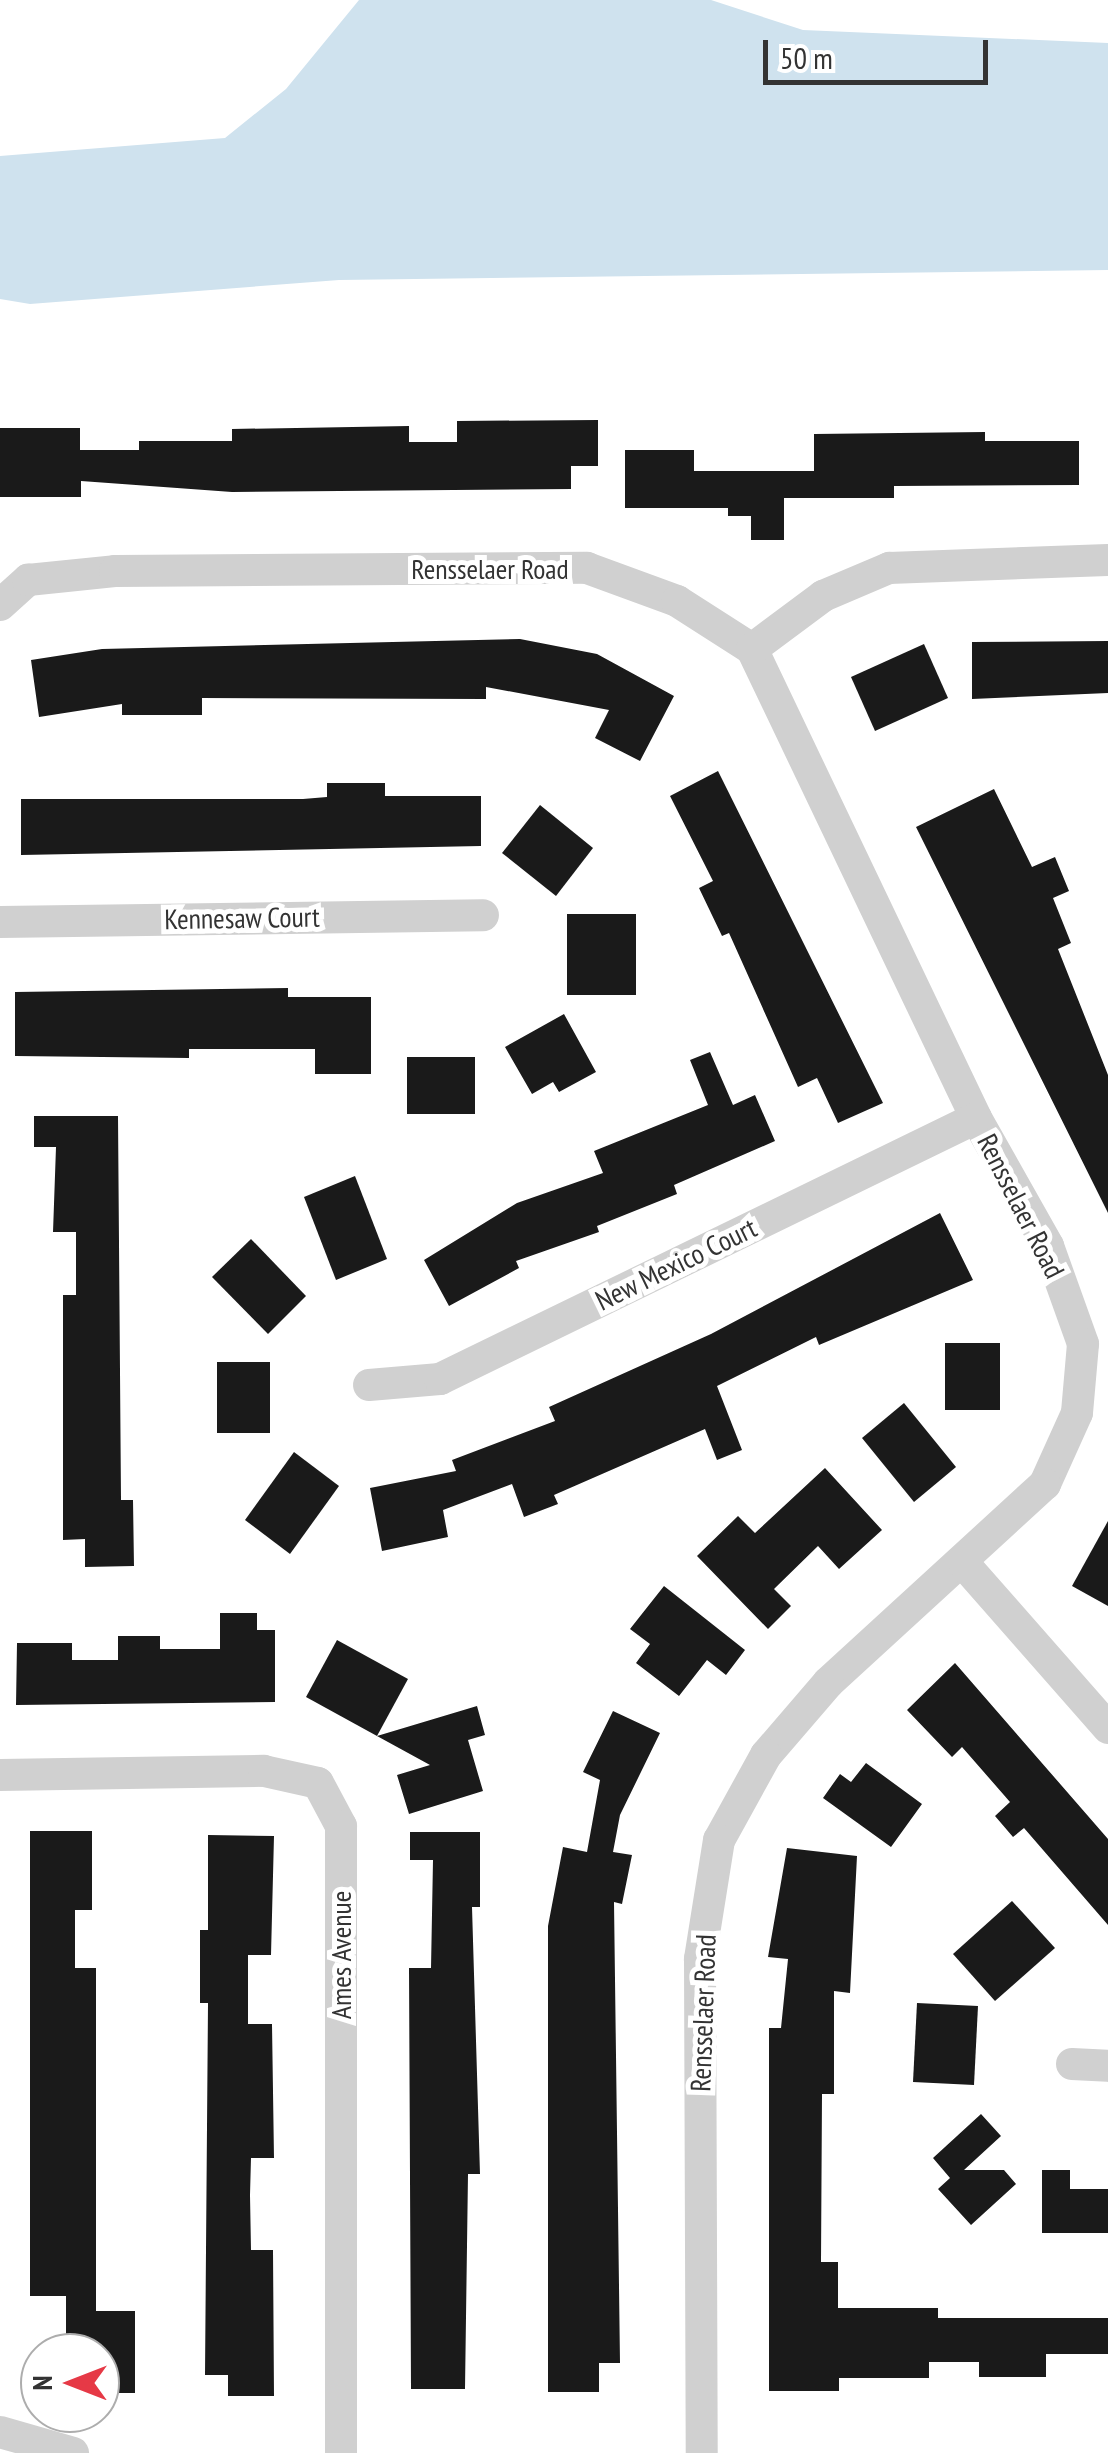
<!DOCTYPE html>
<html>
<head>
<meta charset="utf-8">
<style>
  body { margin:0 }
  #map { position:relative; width:1108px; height:2453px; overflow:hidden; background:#fff; font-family:"PT Sans Narrow",sans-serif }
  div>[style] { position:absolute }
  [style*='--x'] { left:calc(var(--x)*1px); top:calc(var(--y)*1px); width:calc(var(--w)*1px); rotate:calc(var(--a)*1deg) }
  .water>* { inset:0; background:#cfe2ee }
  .building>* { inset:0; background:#1a1a1a }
  .minor>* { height:32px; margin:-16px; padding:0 16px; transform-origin:16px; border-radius:16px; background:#d0d0d0 }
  span { translate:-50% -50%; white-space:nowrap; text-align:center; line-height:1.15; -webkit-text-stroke:10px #fff; paint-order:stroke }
  .street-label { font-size:28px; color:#333 }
  .north { position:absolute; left:20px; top:2333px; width:100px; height:100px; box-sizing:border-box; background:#fff; border:2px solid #adadad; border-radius:50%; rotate:270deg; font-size:28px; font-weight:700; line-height:40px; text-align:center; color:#333 }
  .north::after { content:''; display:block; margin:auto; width:35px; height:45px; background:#e63946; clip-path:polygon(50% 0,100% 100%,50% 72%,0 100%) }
  .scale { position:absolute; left:763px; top:40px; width:225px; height:45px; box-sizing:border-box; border:5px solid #333; border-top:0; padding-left:12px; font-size:30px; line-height:35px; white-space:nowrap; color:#333; -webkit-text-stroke:8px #fff; paint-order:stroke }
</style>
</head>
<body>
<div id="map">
  <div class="water">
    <div style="clip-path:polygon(359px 0,711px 0,803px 30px,1108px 43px,1108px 270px,339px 280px,30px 304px,0 299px,0 156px,225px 138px,286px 89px)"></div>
  </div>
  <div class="building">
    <div style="clip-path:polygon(598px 420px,598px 466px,571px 466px,571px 489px,232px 492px,81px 481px,81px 497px,0 497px,0 428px,80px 428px,80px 450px,139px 450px,139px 441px,232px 441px,232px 429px,409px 426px,409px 442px,457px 442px,457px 421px)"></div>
    <div style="clip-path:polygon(985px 432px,985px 441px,1079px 441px,1079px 485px,894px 486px,894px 498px,784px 498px,784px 540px,751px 540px,751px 516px,728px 516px,728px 508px,625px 508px,625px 450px,694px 450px,694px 471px,814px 471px,814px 434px)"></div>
    <div style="clip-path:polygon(520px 639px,597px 654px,674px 696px,640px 761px,595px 738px,609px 710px,486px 687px,486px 699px,202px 698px,202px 715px,122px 715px,122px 704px,39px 717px,31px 660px,102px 649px)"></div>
    <div style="clip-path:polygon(1108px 641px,1108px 693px,972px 699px,972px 642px)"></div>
    <div style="clip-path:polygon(924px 644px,948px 698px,875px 731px,851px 677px)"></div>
    <div style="clip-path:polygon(718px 771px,883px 1103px,838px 1123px,817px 1078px,798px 1087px,729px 933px,722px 936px,699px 888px,713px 881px,670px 796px)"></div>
    <div style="clip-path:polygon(327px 783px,385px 783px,385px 796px,481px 796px,481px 846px,21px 855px,21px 799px,303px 799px,327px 797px)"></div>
    <div style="clip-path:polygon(994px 789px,1032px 867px,1055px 857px,1069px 891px,1053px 898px,1071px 943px,1058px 949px,1108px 1075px,1108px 1213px,916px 827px)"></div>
    <div style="clip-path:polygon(540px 805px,593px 848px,556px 896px,502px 853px)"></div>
    <div style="clip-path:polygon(567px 914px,636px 914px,636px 995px,567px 995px)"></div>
    <div style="clip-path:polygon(288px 988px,288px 997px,371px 997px,371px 1074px,315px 1074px,315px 1049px,189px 1049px,189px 1058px,15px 1056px,15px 992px)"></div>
    <div style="clip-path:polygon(564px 1014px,596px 1072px,559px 1092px,553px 1082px,532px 1094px,505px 1047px)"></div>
    <div style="clip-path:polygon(710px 1052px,733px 1105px,755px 1095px,775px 1141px,674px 1185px,677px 1194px,597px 1226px,599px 1232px,516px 1261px,519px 1268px,449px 1306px,424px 1260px,517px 1203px,603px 1173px,594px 1151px,708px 1105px,690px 1060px)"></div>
    <div style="clip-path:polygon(407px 1057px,475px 1057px,475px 1114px,407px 1114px)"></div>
    <div style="clip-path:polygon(34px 1116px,118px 1116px,121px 1500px,133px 1500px,134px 1566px,85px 1567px,85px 1539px,63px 1540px,63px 1295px,76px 1295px,76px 1232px,53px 1232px,56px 1147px,34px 1147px)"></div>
    <div style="clip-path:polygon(355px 1176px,387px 1259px,336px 1280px,304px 1197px)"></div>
    <div style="clip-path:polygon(940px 1213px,973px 1280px,819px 1345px,816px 1337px,717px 1386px,742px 1450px,717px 1460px,705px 1429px,554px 1495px,558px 1504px,524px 1517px,512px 1484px,443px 1510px,448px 1537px,382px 1551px,370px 1488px,456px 1471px,452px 1460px,555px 1421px,549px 1407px,711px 1334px)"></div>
    <div style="clip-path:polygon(251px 1239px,306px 1296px,268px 1334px,212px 1277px)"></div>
    <div style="clip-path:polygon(945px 1343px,1000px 1343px,1000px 1410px,945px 1410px)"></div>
    <div style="clip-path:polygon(217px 1362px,270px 1362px,270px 1433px,217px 1433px)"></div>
    <div style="clip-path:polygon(904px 1403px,956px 1467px,914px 1502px,862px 1438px)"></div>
    <div style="clip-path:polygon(294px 1452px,339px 1486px,290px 1554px,245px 1520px)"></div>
    <div style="clip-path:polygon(825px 1468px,882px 1530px,839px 1569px,818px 1546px,774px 1589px,791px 1606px,768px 1629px,697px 1556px,738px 1516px,755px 1533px)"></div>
    <div style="clip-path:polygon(1108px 1521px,1108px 1606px,1072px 1586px)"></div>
    <div style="clip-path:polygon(664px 1586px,745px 1650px,726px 1675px,707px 1660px,679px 1696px,636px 1663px,650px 1644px,630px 1629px)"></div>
    <div style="clip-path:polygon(220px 1613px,257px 1613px,257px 1630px,275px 1630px,275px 1702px,16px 1705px,17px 1643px,72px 1643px,72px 1660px,118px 1660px,118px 1636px,160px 1636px,160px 1649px,220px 1649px)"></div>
    <div style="clip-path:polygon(337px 1640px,408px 1679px,377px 1736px,306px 1697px)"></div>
    <div style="clip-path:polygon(955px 1663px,1108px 1839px,1108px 1925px,1024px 1828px,1013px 1837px,995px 1816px,1010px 1802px,962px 1747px,952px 1757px,907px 1710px)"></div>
    <div style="clip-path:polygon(477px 1706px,485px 1735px,468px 1740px,483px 1791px,409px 1814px,397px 1775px,430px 1765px,377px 1736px)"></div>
    <div style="clip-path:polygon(613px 1711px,660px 1733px,620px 1815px,613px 1852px,632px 1855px,622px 1904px,614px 1902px,620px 2363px,599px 2363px,599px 2392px,548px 2392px,548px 1926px,563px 1847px,587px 1852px,600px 1780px,583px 1772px)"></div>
    <div style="clip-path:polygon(866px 1763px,922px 1804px,891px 1847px,823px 1798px,840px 1774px,851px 1782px)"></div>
    <div style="clip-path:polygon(30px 1831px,92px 1831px,92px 1910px,75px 1910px,75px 1968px,96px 1968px,96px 2311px,135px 2311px,135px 2393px,100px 2393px,100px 2353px,66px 2353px,66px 2296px,30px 2296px)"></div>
    <div style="clip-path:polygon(410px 1832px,480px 1832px,480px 1907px,472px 1907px,480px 2174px,468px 2174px,465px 2389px,411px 2389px,409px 1968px,431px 1968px,433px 1860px,410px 1860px)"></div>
    <div style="clip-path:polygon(208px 1835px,274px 1836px,271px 1955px,248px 1955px,248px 2024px,272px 2024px,274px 2158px,251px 2158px,250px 2195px,251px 2250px,273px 2250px,274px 2396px,228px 2396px,228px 2375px,205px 2375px,208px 2003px,200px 2003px,200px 1930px,208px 1930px)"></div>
    <div style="clip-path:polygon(787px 1848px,857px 1856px,850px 1993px,834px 1991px,834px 2094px,822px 2094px,821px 2262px,838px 2262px,838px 2308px,938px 2308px,938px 2318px,1108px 2318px,1108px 2354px,1046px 2354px,1046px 2377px,979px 2377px,979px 2362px,929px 2362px,929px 2378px,839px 2378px,839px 2391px,769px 2391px,769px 2028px,781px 2028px,788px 1959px,768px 1957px)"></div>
    <div style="clip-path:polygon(1012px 1901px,1055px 1948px,995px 2001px,953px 1954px)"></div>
    <div style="clip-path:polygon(917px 2003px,978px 2006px,974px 2085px,913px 2082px)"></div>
    <div style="clip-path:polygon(981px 2114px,1001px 2136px,964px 2170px,1004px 2170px,1016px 2184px,971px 2225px,938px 2189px,950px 2178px,933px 2158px)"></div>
    <div style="clip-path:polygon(1042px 2170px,1070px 2170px,1070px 2189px,1108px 2189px,1108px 2233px,1042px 2233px)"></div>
  </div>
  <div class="minor">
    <div style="--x:0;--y:605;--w:38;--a:-42"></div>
    <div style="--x:28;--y:580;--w:87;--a:-5.9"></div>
    <div style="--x:115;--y:571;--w:472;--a:-0.4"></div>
    <div style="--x:587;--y:568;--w:96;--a:20.1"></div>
    <div style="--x:677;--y:601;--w:89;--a:32.6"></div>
    <div style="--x:752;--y:649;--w:520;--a:64.47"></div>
    <div style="--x:976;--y:1118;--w:147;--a:60.6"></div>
    <div style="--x:1048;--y:1246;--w:104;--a:70.3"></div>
    <div style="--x:1083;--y:1344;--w:69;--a:95"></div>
    <div style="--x:1077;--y:1413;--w:78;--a:114.3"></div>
    <div style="--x:1045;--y:1484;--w:294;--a:137.5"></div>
    <div style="--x:828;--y:1683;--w:95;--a:130.7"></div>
    <div style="--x:766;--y:1755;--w:97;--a:118.9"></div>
    <div style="--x:719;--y:1840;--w:121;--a:99.1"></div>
    <div style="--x:700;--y:1959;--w:494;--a:89.8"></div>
    <div style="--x:752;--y:649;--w:89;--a:-36.7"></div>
    <div style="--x:823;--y:596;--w:72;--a:-23"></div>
    <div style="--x:889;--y:568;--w:219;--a:-2.1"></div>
    <div style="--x:0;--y:922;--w:483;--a:-0.8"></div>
    <div style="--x:369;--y:1385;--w:71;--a:-4.8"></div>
    <div style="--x:440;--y:1379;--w:596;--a:-25.96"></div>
    <div style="--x:965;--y:1565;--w:217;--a:48.7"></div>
    <div style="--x:0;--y:1775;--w:264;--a:-0.9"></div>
    <div style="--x:264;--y:1771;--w:55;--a:12.5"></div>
    <div style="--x:318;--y:1783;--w:49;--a:61.9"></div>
    <div style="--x:341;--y:1826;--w:627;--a:90"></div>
    <div style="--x:1072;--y:2064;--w:36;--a:3"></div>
    <div style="--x:0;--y:2432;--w:76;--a:16"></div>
  </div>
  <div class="street-label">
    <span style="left:490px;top:569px">Rensselaer Road</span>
    <span style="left:242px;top:918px;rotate:-1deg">Kennesaw Court</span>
    <span style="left:1021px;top:1206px;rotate:63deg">Rensselaer Road</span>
    <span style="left:676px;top:1264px;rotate:-26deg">New Mexico Court</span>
    <span style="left:341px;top:1955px;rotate:-90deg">Ames Avenue</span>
    <span style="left:703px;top:2013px;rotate:-88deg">Rensselaer Road</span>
  </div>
  <div class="north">N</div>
  <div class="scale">50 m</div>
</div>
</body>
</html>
